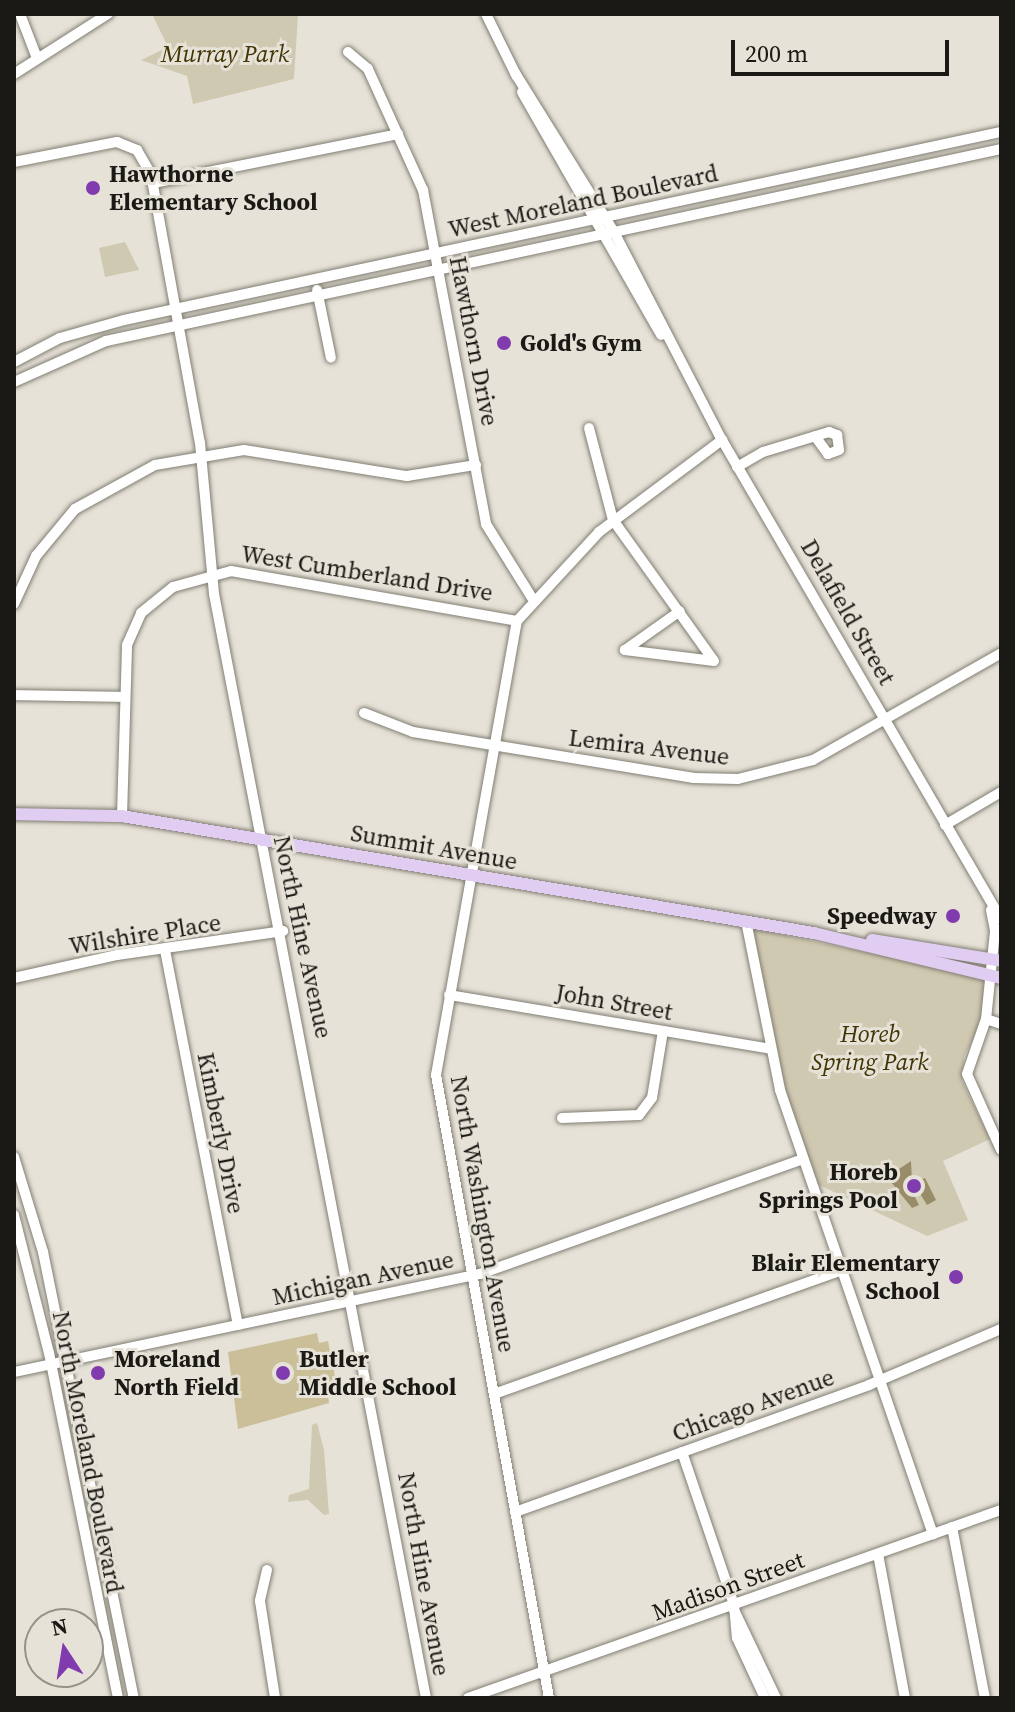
<!DOCTYPE html>
<html>
<head>
<meta charset="utf-8">
<style>
  body { margin:0 }
  #map { position:relative; width:1015px; height:1712px; overflow:hidden; background:#e6e2d7; font-family:"Source Serif 4",serif }
  div>[style] { position:absolute }
  [style*='--x'] { left:calc(var(--x)*1px); top:calc(var(--y)*1px); width:calc(var(--w)*1px); rotate:calc(var(--a)*1deg) }
  .green>* { inset:0; background:#d0c9b1 }
  .water>* { inset:0; background:#988d68 }
  .building>* { inset:0; background:#cabf98 }
  .roads { filter:drop-shadow(0 0 2px #817e73) drop-shadow(0 0 2px #817e73) }
  .minor>* { height:10px; margin:-5px; padding:0 5px; transform-origin:5px; border-radius:5px; background:#fff }
  .major>* { height:12px; margin:-6px; padding:0 6px; transform-origin:6px; border-radius:6px; background:#e0cdf1 }
  .dots>* { width:22px; height:22px; translate:-50% -50%; box-sizing:border-box; border:4px solid #e6e2d7; border-radius:50% }
  span { translate:-50% -50%; white-space:nowrap; text-align:center; line-height:1.15; -webkit-text-stroke:6px #e6e2d7; paint-order:stroke }
  .park-label { font-size:24px; color:#423503; font-style:italic }
  .poi-label { font-size:24px; color:#1a1915; font-weight:700 }
  .left { translate:0 -50%; text-align:left }
  .right { translate:-100% -50%; text-align:right }
  .street-label { font-size:24px; color:#1a1915 }
  .frame { position:absolute; inset:0; border:16px solid #1a1915; pointer-events:none }
  .north { position:absolute; left:24px; top:1608px; width:80px; height:80px; box-sizing:border-box; background:#e6e2d7; border:2px solid #949289; border-radius:50%; rotate:348deg; font-size:22px; font-weight:700; line-height:32px; text-align:center; color:#1a1915 }
  .north::after { content:''; display:block; margin:auto; width:28px; height:36px; background:#803caf; clip-path:polygon(50% 0,100% 100%,50% 72%,0 100%) }
  .scale { position:absolute; left:731px; top:40px; width:218px; height:36px; box-sizing:border-box; border:4px solid #1a1915; border-top:0; padding-left:10px; font-size:24px; line-height:28px; white-space:nowrap; color:#1a1915; -webkit-text-stroke:6px #e6e2d7; paint-order:stroke }
</style>
</head>
<body>
<div id="map">
  <div class="green">
    <div style="clip-path:polygon(152px 14px,298px 14px,294px 79px,193px 104px,187px 76px,141px 60px,168px 47px)"></div>
    <div style="clip-path:polygon(125px 242px,139px 270px,105px 277px,99px 248px)"></div>
    <div style="clip-path:polygon(753px 929px,984px 977px,981px 1022px,964px 1057px,962px 1081px,990px 1139px,943px 1161px,968px 1220px,927px 1236px,817px 1184px,783px 1087px)"></div>
    <div style="clip-path:polygon(317px 1423px,324px 1450px,329px 1514px,324px 1515px,308px 1500px,288px 1502px,289px 1495px,309px 1489px,312px 1425px)"></div>
  </div>
  <div class="water">
    <div style="clip-path:polygon(911px 1161px,912px 1182px,925px 1178px,936px 1200px,927px 1205px,919px 1192px,914px 1195px,919px 1205px,912px 1208px,887px 1177px)"></div>
  </div>
  <div class="building">
    <div style="clip-path:polygon(317px 1333px,319px 1343px,328px 1341px,338px 1392px,328px 1394px,329px 1403px,238px 1429px,228px 1352px)"></div>
  </div>
  <div class="roads">
    <div class="minor">
      <div style="--x:20;--y:14;--w:47;--a:68.9"></div>
      <div style="--x:486;--y:14;--w:70;--a:63.8"></div>
      <div style="--x:348;--y:52;--w:26;--a:40"></div>
      <div style="--x:368;--y:69;--w:133;--a:65.6"></div>
      <div style="--x:423;--y:190;--w:340;--a:79.3"></div>
      <div style="--x:486;--y:524;--w:87;--a:58.1"></div>
      <div style="--x:515;--y:73;--w:187;--a:58.1"></div>
      <div style="--x:614;--y:232;--w:234;--a:62.6"></div>
      <div style="--x:722;--y:440;--w:554;--a:59.78"></div>
      <div style="--x:14;--y:74;--w:112;--a:-32.6"></div>
      <div style="--x:522;--y:92;--w:280;--a:60.2"></div>
      <div style="--x:14;--y:162;--w:105;--a:-11"></div>
      <div style="--x:117;--y:142;--w:22;--a:22"></div>
      <div style="--x:137;--y:150;--w:28;--a:60"></div>
      <div style="--x:151;--y:174;--w:273;--a:79.7"></div>
      <div style="--x:200;--y:443;--w:152;--a:84.7"></div>
      <div style="--x:214;--y:594;--w:1124;--a:79.13"></div>
      <div style="--x:153;--y:183;--w:250;--a:-11.3"></div>
      <div style="--x:317;--y:290;--w:69;--a:78.4"></div>
      <div style="--x:14;--y:362;--w:52;--a:-27.6"></div>
      <div style="--x:60;--y:338;--w:66;--a:-15.7"></div>
      <div style="--x:124;--y:320;--w:897;--a:-12.1"></div>
      <div style="--x:14;--y:382;--w:101;--a:-24"></div>
      <div style="--x:106;--y:341;--w:915;--a:-12.11"></div>
      <div style="--x:589;--y:428;--w:95;--a:75.4"></div>
      <div style="--x:613;--y:520;--w:173;--a:54.4"></div>
      <div style="--x:714;--y:661;--w:90;--a:-173"></div>
      <div style="--x:737;--y:467;--w:30;--a:-30"></div>
      <div style="--x:763;--y:452;--w:69;--a:-16.9"></div>
      <div style="--x:829;--y:432;--w:9;--a:21"></div>
      <div style="--x:837;--y:435;--w:15;--a:82"></div>
      <div style="--x:839;--y:450;--w:12;--a:160"></div>
      <div style="--x:828;--y:454;--w:22;--a:-126"></div>
      <div style="--x:14;--y:604;--w:53;--a:-65.4"></div>
      <div style="--x:36;--y:556;--w:61;--a:-50.3"></div>
      <div style="--x:75;--y:509;--w:91;--a:-28.8"></div>
      <div style="--x:155;--y:465;--w:90;--a:-9.6"></div>
      <div style="--x:244;--y:450;--w:165;--a:9.1"></div>
      <div style="--x:407;--y:476;--w:70;--a:-9.1"></div>
      <div style="--x:625;--y:650;--w:67;--a:-35.3"></div>
      <div style="--x:14;--y:695;--w:111;--a:1"></div>
      <div style="--x:364;--y:713;--w:53;--a:21.2"></div>
      <div style="--x:413;--y:732;--w:285;--a:9.3"></div>
      <div style="--x:694;--y:778;--w:44;--a:1.3"></div>
      <div style="--x:738;--y:779;--w:77;--a:-14.2"></div>
      <div style="--x:813;--y:760;--w:216;--a:-29.6"></div>
      <div style="--x:122;--y:816;--w:171;--a:-88.3"></div>
      <div style="--x:127;--y:645;--w:35;--a:-66"></div>
      <div style="--x:141;--y:613;--w:41;--a:-39.1"></div>
      <div style="--x:173;--y:587;--w:60;--a:-15.4"></div>
      <div style="--x:231;--y:571;--w:290;--a:9.9"></div>
      <div style="--x:945;--y:825;--w:65;--a:-30.5"></div>
      <div style="--x:991;--y:910;--w:21;--a:79"></div>
      <div style="--x:995;--y:931;--w:88;--a:95.8"></div>
      <div style="--x:986;--y:1019;--w:58;--a:109.1"></div>
      <div style="--x:967;--y:1074;--w:83;--a:65.9"></div>
      <div style="--x:746;--y:921;--w:172;--a:78.6"></div>
      <div style="--x:780;--y:1090;--w:470;--a:71"></div>
      <div style="--x:165;--y:950;--w:382;--a:79"></div>
      <div style="--x:14;--y:978;--w:106;--a:-12.6"></div>
      <div style="--x:117;--y:955;--w:168;--a:-8.2"></div>
      <div style="--x:449;--y:995;--w:326;--a:9.5"></div>
      <div style="--x:986;--y:1019;--w:16;--a:18"></div>
      <div style="--x:562;--y:1118;--w:77;--a:-2.2"></div>
      <div style="--x:639;--y:1115;--w:21;--a:-53"></div>
      <div style="--x:652;--y:1098;--w:68;--a:-80.7"></div>
      <div style="--x:14;--y:1157;--w:99;--a:73"></div>
      <div style="--x:43;--y:1252;--w:455;--a:78.5"></div>
      <div style="--x:14;--y:1215;--w:142;--a:75.8"></div>
      <div style="--x:49;--y:1353;--w:352;--a:78.7"></div>
      <div style="--x:14;--y:1372;--w:476;--a:-11.9"></div>
      <div style="--x:480;--y:1274;--w:343;--a:-19.6"></div>
      <div style="--x:494;--y:1394;--w:369;--a:-19.6"></div>
      <div style="--x:682;--y:1452;--w:162;--a:71.2"></div>
      <div style="--x:734;--y:1605;--w:33;--a:85"></div>
      <div style="--x:737;--y:1638;--w:66;--a:65"></div>
      <div style="--x:515;--y:1512;--w:376;--a:-19.7"></div>
      <div style="--x:869;--y:1385;--w:143;--a:-23"></div>
      <div style="--x:952;--y:1527;--w:174;--a:79.1"></div>
      <div style="--x:878;--y:1554;--w:147;--a:79.4"></div>
      <div style="--x:267;--y:1570;--w:32;--a:103"></div>
      <div style="--x:260;--y:1601;--w:98;--a:81.2"></div>
      <div style="--x:734;--y:1610;--w:98;--a:64.5"></div>
      <div style="--x:468;--y:1698;--w:565;--a:-19.43"></div>
      <div style="--x:549;--y:1698;--w:633;--a:-100.28"></div>
      <div style="--x:436;--y:1075;--w:461;--a:-79.9"></div>
      <div style="--x:517;--y:621;--w:121;--a:-47.3"></div>
      <div style="--x:599;--y:532;--w:154;--a:-36.8"></div>
    </div>
    <div class="major">
      <div style="--x:14;--y:814;--w:108;--a:1.1"></div>
      <div style="--x:122;--y:816;--w:702;--a:9.6"></div>
      <div style="--x:814;--y:933;--w:192;--a:13.5"></div>
      <div style="--x:872;--y:940;--w:131;--a:9.2"></div>
    </div>
  </div>
  <div class="dots">
    <div style="left:93px;top:188px;background:#803caf"></div>
    <div style="left:504px;top:343px;background:#803caf"></div>
    <div style="left:953px;top:916px;background:#803caf"></div>
    <div style="left:914px;top:1186px;background:#803caf"></div>
    <div style="left:956px;top:1277px;background:#803caf"></div>
    <div style="left:98px;top:1373px;background:#803caf"></div>
    <div style="left:283px;top:1373px;background:#803caf"></div>
  </div>
  <div class="park-label">
    <span style="left:225px;top:54px">Murray Park</span>
    <span style="left:870px;top:1048px">Horeb<br>Spring Park</span>
  </div>
  <div class="poi-label">
    <span class="left" style="left:109px;top:188px">Hawthorne<br>Elementary School</span>
    <span class="left" style="left:520px;top:343px">Gold's Gym</span>
    <span class="right" style="left:937px;top:916px">Speedway</span>
    <span class="right" style="left:898px;top:1186px">Horeb<br>Springs Pool</span>
    <span class="right" style="left:940px;top:1277px">Blair Elementary<br>School</span>
    <span class="left" style="left:114px;top:1373px">Moreland<br>North Field</span>
    <span class="left" style="left:299px;top:1373px">Butler<br>Middle School</span>
  </div>
  <div class="street-label">
    <span style="left:583px;top:201px;rotate:-12deg">West Moreland Boulevard</span>
    <span style="left:474px;top:341px;rotate:79deg">Hawthorn Drive</span>
    <span style="left:367px;top:573px;rotate:9deg">West Cumberland Drive</span>
    <span style="left:848px;top:612px;rotate:60deg">Delafield Street</span>
    <span style="left:649px;top:747px;rotate:7deg">Lemira Avenue</span>
    <span style="left:434px;top:847px;rotate:10deg">Summit Avenue</span>
    <span style="left:145px;top:934px;rotate:-9deg">Wilshire Place</span>
    <span style="left:303px;top:937px;rotate:78deg">North Hine Avenue</span>
    <span style="left:614px;top:1002px;rotate:10deg">John Street</span>
    <span style="left:221px;top:1133px;rotate:79deg">Kimberly Drive</span>
    <span style="left:483px;top:1214px;rotate:80deg">North Washington Avenue</span>
    <span style="left:363px;top:1278px;rotate:-12deg">Michigan Avenue</span>
    <span style="left:753px;top:1405px;rotate:-20deg">Chicago Avenue</span>
    <span style="left:88px;top:1452px;rotate:79deg">North Moreland Boulevard</span>
    <span style="left:424px;top:1574px;rotate:80deg">North Hine Avenue</span>
    <span style="left:728px;top:1586px;rotate:-20deg">Madison Street</span>
  </div>
  <div class="frame"></div>
  <div class="north">N</div>
  <div class="scale">200 m</div>
</div>
</body>
</html>
